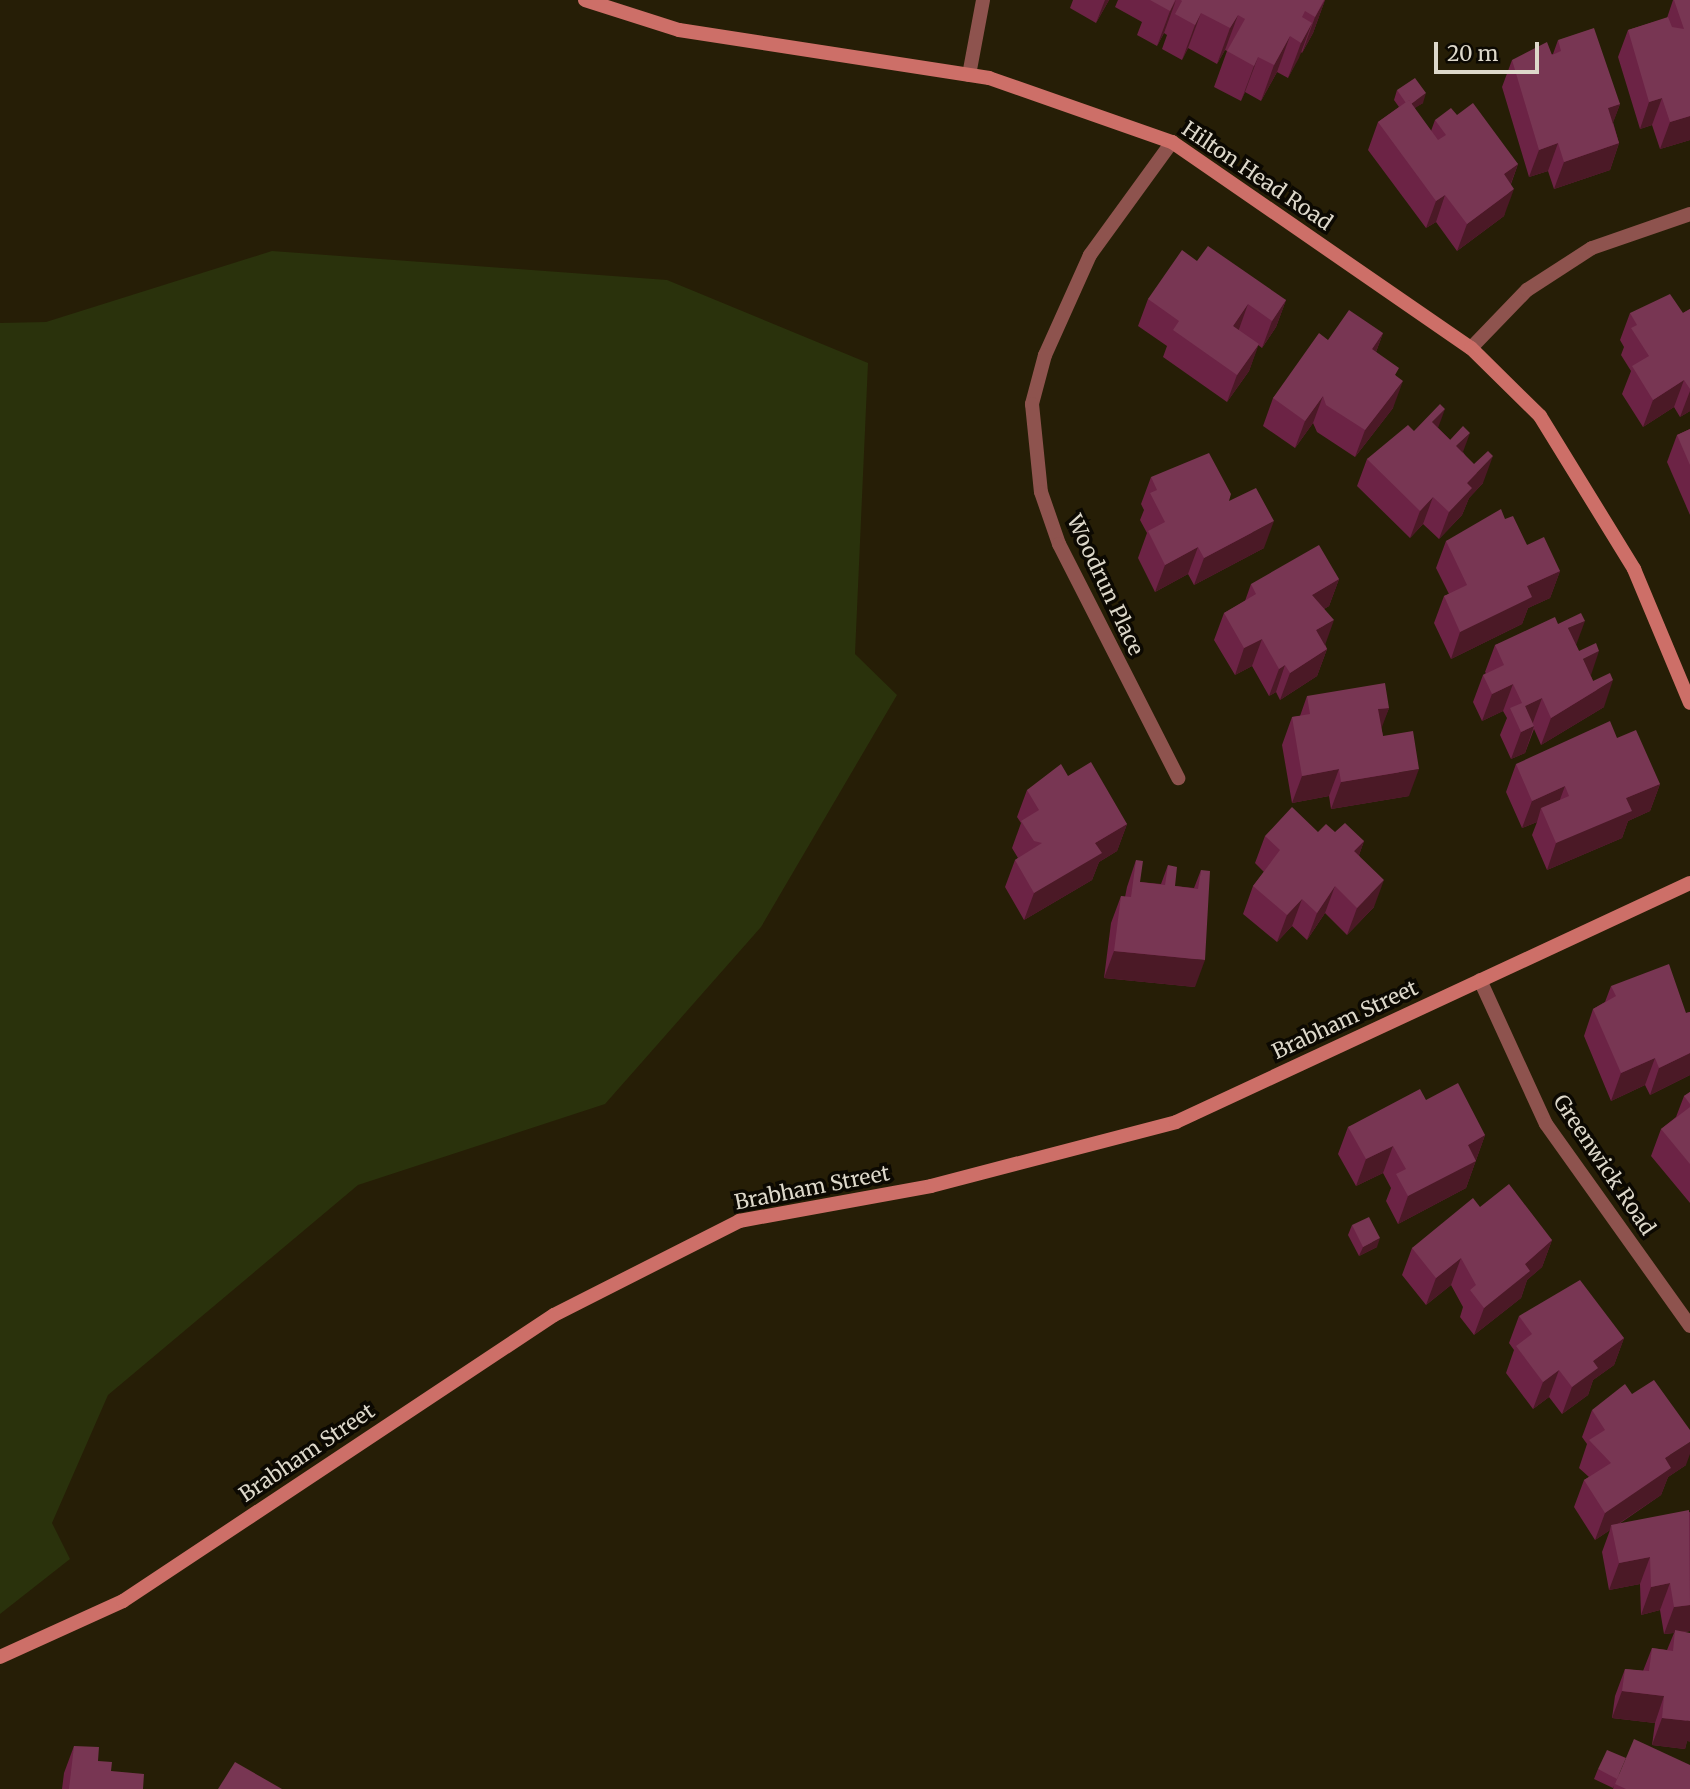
<!DOCTYPE html>
<html>
<head>
<meta charset="utf-8">
<style>
  body { margin:0 }
  #map { position:relative; width:1690px; height:1789px; overflow:hidden; background:#261e06; font-family:Merriweather,serif }
  div>[style] { position:absolute }
  [style*='--x'] { left:calc(var(--x)*1px); top:calc(var(--y)*1px); width:calc(var(--w)*1px); rotate:calc(var(--a)*1deg) }
  .green>* { inset:0; background:#2a320c }
  .street>* { height:14px; margin:-7px; padding:0 7px; transform-origin:7px; border-radius:7px; background:#8e534e }
  .secondary>* { height:14px; margin:-7px; padding:0 7px; transform-origin:7px; border-radius:7px; background:#cd6f68 }
  .wall>* { inset:0; background:#6c2345 }
  .shaded-wall>* { inset:0; background:#4b1926 }
  .building>* { inset:0; background:#783653 }
  span { translate:-50% -50%; white-space:nowrap; text-align:center; line-height:1.15; -webkit-text-stroke:7px #0c0902; paint-order:stroke }
  .street-label { font-size:21px; color:#ddd8ca }
  .scale { position:absolute; left:1434px; top:42px; width:105px; height:32px; box-sizing:border-box; border:4px solid #ddd8ca; border-top:0; padding-left:9px; font-size:21px; line-height:24px; white-space:nowrap; color:#ddd8ca; -webkit-text-stroke:5px #0c0902; paint-order:stroke }
</style>
</head>
<body>
<div id="map">
  <div class="green">
    <div style="clip-path:polygon(272px 251px,667px 280px,868px 363px,855px 654px,897px 695px,761px 927px,605px 1104px,358px 1185px,108px 1395px,52px 1523px,70px 1559px,0 1614px,0 323px,46px 322px)"></div>
  </div>
  <div class="street">
    <div style="--x:969;--y:75;--w:76;--a:-79.4"></div>
    <div style="--x:1172;--y:142;--w:140;--a:126"></div>
    <div style="--x:1090;--y:255;--w:110;--a:114.2"></div>
    <div style="--x:1045;--y:355;--w:51;--a:104.9"></div>
    <div style="--x:1032;--y:404;--w:88;--a:84.2"></div>
    <div style="--x:1041;--y:492;--w:55;--a:70.9"></div>
    <div style="--x:1059;--y:544;--w:263;--a:63"></div>
    <div style="--x:1471;--y:348;--w:81;--a:-46"></div>
    <div style="--x:1527;--y:290;--w:77;--a:-32.9"></div>
    <div style="--x:1592;--y:248;--w:104;--a:-19.1"></div>
    <div style="--x:1480;--y:980;--w:158;--a:65.4"></div>
    <div style="--x:1546;--y:1124;--w:248;--a:54.5"></div>
  </div>
  <div class="secondary">
    <div style="--x:585;--y:0;--w:99;--a:17.7"></div>
    <div style="--x:679;--y:30;--w:314;--a:8.8"></div>
    <div style="--x:989;--y:78;--w:194;--a:19.3"></div>
    <div style="--x:1172;--y:142;--w:363;--a:34.6"></div>
    <div style="--x:1471;--y:348;--w:97;--a:44.6"></div>
    <div style="--x:1540;--y:416;--w:180;--a:58.4"></div>
    <div style="--x:1634;--y:569;--w:145;--a:67.3"></div>
    <div style="--x:0;--y:1657;--w:135;--a:-24.5"></div>
    <div style="--x:123;--y:1601;--w:517;--a:-33.57"></div>
    <div style="--x:554;--y:1315;--w:208;--a:-26.9"></div>
    <div style="--x:739;--y:1221;--w:195;--a:-10.3"></div>
    <div style="--x:931;--y:1186;--w:253;--a:-14.6"></div>
    <div style="--x:1176;--y:1122;--w:567;--a:-24.94"></div>
  </div>
  <div class="wall">
    <div style="clip-path:polygon(1073px 0,1109px 0,1096px 23px,1070px 8px)"></div>
    <div style="clip-path:polygon(1118px 0,1325px 0,1313px 33px,1302px 53px,1301px 52px,1288px 78px,1277px 72px,1261px 101px,1245px 92px,1241px 101px,1214px 87px,1227px 51px,1225px 50px,1217px 64px,1188px 48px,1182px 60px,1162px 49px,1167px 35px,1164px 33px,1157px 46px,1137px 35px,1142px 22px,1115px 7px)"></div>
    <div style="clip-path:polygon(1673px 0,1690px 0,1690px 140px,1660px 149px,1652px 125px,1640px 129px,1618px 57px,1628px 30px,1667px 18px)"></div>
    <div style="clip-path:polygon(1558px 40px,1620px 104px,1613px 122px,1619px 143px,1610px 170px,1554px 189px,1548px 171px,1529px 177px,1502px 87px,1512px 60px,1553px 54px)"></div>
    <div style="clip-path:polygon(1397px 90px,1423px 103px,1414px 108px,1431px 131px,1435px 120px,1457px 115px,1518px 164px,1511px 184px,1504px 216px,1457px 251px,1436px 222px,1426px 228px,1368px 150px,1378px 122px,1399px 107px,1394px 100px)"></div>
    <div style="clip-path:polygon(1197px 261px,1286px 300px,1276px 327px,1262px 348px,1258px 345px,1249px 371px,1227px 402px,1163px 357px,1167px 346px,1138px 326px,1148px 299px)"></div>
    <div style="clip-path:polygon(1690px 309px,1690px 411px,1680px 417px,1674px 407px,1643px 427px,1622px 394px,1631px 371px,1621px 355px,1624px 347px,1620px 340px,1630px 313px,1683px 313px)"></div>
    <div style="clip-path:polygon(1383px 333px,1376px 352px,1396px 376px,1393px 408px,1355px 457px,1317px 432px,1313px 423px,1295px 448px,1263px 426px,1273px 398px,1328px 340px)"></div>
    <div style="clip-path:polygon(1438px 428px,1463px 452px,1483px 483px,1469px 498px,1462px 515px,1439px 539px,1423px 524px,1410px 538px,1357px 486px,1367px 459px,1414px 431px)"></div>
    <div style="clip-path:polygon(1690px 429px,1690px 515px,1667px 462px,1677px 435px)"></div>
    <div style="clip-path:polygon(1151px 477px,1229px 501px,1264px 548px,1194px 585px,1188px 574px,1155px 592px,1138px 558px,1147px 533px,1140px 520px,1144px 510px,1141px 504px)"></div>
    <div style="clip-path:polygon(1505px 519px,1527px 545px,1560px 571px,1550px 598px,1528px 608px,1522px 624px,1451px 659px,1434px 623px,1444px 596px,1449px 594px,1436px 568px,1446px 541px)"></div>
    <div style="clip-path:polygon(1339px 579px,1329px 606px,1324px 609px,1325px 644px,1327px 649px,1317px 676px,1280px 700px,1276px 692px,1269px 696px,1252px 666px,1235px 675px,1214px 640px,1224px 613px,1245px 601px,1251px 584px)"></div>
    <div style="clip-path:polygon(1558px 624px,1576px 645px,1591px 676px,1604px 707px,1541px 745px,1534px 729px,1525px 753px,1511px 759px,1500px 735px,1507px 718px,1503px 711px,1482px 721px,1473px 702px,1483px 675px,1486px 673px,1485px 672px,1495px 645px)"></div>
    <div style="clip-path:polygon(1307px 696px,1389px 708px,1381px 727px,1383px 736px,1409px 796px,1331px 809px,1329px 796px,1292px 803px,1282px 745px,1292px 717px,1300px 716px)"></div>
    <div style="clip-path:polygon(1516px 764px,1660px 784px,1650px 811px,1628px 821px,1622px 838px,1547px 870px,1532px 835px,1537px 822px,1522px 828px,1506px 792px)"></div>
    <div style="clip-path:polygon(1068px 776px,1127px 824px,1117px 851px,1099px 862px,1092px 880px,1024px 920px,1005px 887px,1015px 860px,1018px 858px,1012px 848px,1021px 823px,1017px 817px,1027px 790px)"></div>
    <div style="clip-path:polygon(1318px 832px,1335px 832px,1364px 841px,1359px 855px,1374px 907px,1347px 935px,1325px 913px,1307px 940px,1292px 926px,1277px 942px,1243px 914px,1253px 886px,1264px 872px,1255px 863px,1265px 836px)"></div>
    <div style="clip-path:polygon(1136px 860px,1140px 882px,1161px 884px,1168px 865px,1175px 886px,1194px 888px,1201px 870px,1195px 987px,1104px 978px,1111px 923px,1121px 896px,1125px 897px,1127px 887px)"></div>
    <div style="clip-path:polygon(1611px 986px,1686px 1013px,1690px 1012px,1690px 1075px,1650px 1095px,1645px 1085px,1611px 1101px,1584px 1036px,1593px 1009px,1605px 1002px)"></div>
    <div style="clip-path:polygon(1690px 1092px,1690px 1203px,1651px 1156px,1661px 1129px,1676px 1117px,1684px 1096px)"></div>
    <div style="clip-path:polygon(1426px 1100px,1485px 1135px,1466px 1188px,1398px 1224px,1386px 1201px,1391px 1188px,1383px 1173px,1356px 1186px,1338px 1154px,1348px 1127px)"></div>
    <div style="clip-path:polygon(1480px 1207px,1552px 1240px,1542px 1267px,1527px 1280px,1521px 1298px,1474px 1335px,1460px 1317px,1463px 1307px,1451px 1285px,1426px 1305px,1402px 1275px,1412px 1248px)"></div>
    <div style="clip-path:polygon(1352px 1225px,1377px 1247px,1359px 1256px,1348px 1235px)"></div>
    <div style="clip-path:polygon(1519px 1316px,1624px 1338px,1614px 1365px,1593px 1380px,1588px 1395px,1562px 1414px,1549px 1397px,1533px 1409px,1506px 1373px,1514px 1350px,1509px 1343px)"></div>
    <div style="clip-path:polygon(1592px 1410px,1686px 1465px,1668px 1477px,1661px 1495px,1619px 1524px,1690px 1512px,1690px 1631px,1685px 1632px,1687px 1741px,1685px 1749px,1652px 1745px,1655px 1723px,1612px 1718px,1615px 1696px,1625px 1669px,1643px 1671px,1652px 1648px,1667px 1650px,1674px 1633px,1664px 1634px,1660px 1610px,1641px 1615px,1640px 1584px,1609px 1590px,1602px 1552px,1610px 1530px,1595px 1540px,1574px 1507px,1584px 1480px,1589px 1477px,1579px 1468px,1587px 1444px,1582px 1437px)"></div>
    <div style="clip-path:polygon(74px 1746px,111px 1771px,143px 1789px,62px 1789px,64px 1773px)"></div>
    <div style="clip-path:polygon(1598px 1769px,1690px 1789px,1613px 1789px,1614px 1786px,1613px 1788px,1594px 1779px)"></div>
  </div>
  <div class="shaded-wall">
    <div style="clip-path:polygon(1105px 0,1109px 0,1096px 23px)"></div>
    <div style="clip-path:polygon(1176px 0,1164px 33px,1157px 46px,1170px 11px)"></div>
    <div style="clip-path:polygon(1325px 0,1313px 33px,1302px 53px,1315px 17px)"></div>
    <div style="clip-path:polygon(1201px 13px,1188px 48px,1182px 60px,1195px 25px)"></div>
    <div style="clip-path:polygon(1238px 15px,1225px 50px,1217px 64px,1230px 28px)"></div>
    <div style="clip-path:polygon(1312px 23px,1299px 58px,1288px 78px,1301px 43px)"></div>
    <div style="clip-path:polygon(1290px 36px,1277px 72px,1261px 101px,1274px 65px)"></div>
    <div style="clip-path:polygon(1258px 57px,1245px 92px,1241px 101px,1254px 66px)"></div>
    <div style="clip-path:polygon(1426px 93px,1423px 103px,1404px 115px,1408px 106px)"></div>
    <div style="clip-path:polygon(1662px 98px,1652px 125px,1640px 129px,1649px 102px)"></div>
    <div style="clip-path:polygon(1620px 104px,1610px 131px,1608px 108px)"></div>
    <div style="clip-path:polygon(1690px 116px,1690px 140px,1660px 149px,1670px 122px)"></div>
    <div style="clip-path:polygon(1558px 143px,1548px 171px,1529px 177px,1539px 150px)"></div>
    <div style="clip-path:polygon(1619px 143px,1610px 170px,1554px 189px,1564px 162px)"></div>
    <div style="clip-path:polygon(1518px 164px,1508px 191px,1504px 174px)"></div>
    <div style="clip-path:polygon(1514px 189px,1504px 216px,1457px 251px,1467px 224px)"></div>
    <div style="clip-path:polygon(1445px 195px,1436px 222px,1426px 228px,1436px 201px)"></div>
    <div style="clip-path:polygon(1286px 300px,1276px 327px,1262px 348px,1272px 321px)"></div>
    <div style="clip-path:polygon(1248px 304px,1238px 332px,1233px 326px)"></div>
    <div style="clip-path:polygon(1383px 333px,1373px 360px,1372px 349px)"></div>
    <div style="clip-path:polygon(1259px 344px,1249px 371px,1227px 402px,1237px 375px)"></div>
    <div style="clip-path:polygon(1684px 380px,1674px 407px,1643px 427px,1653px 400px)"></div>
    <div style="clip-path:polygon(1403px 381px,1393px 408px,1355px 457px,1365px 430px)"></div>
    <div style="clip-path:polygon(1690px 391px,1690px 411px,1680px 417px)"></div>
    <div style="clip-path:polygon(1323px 396px,1313px 423px,1295px 448px,1305px 421px)"></div>
    <div style="clip-path:polygon(1445px 409px,1435px 436px,1432px 422px)"></div>
    <div style="clip-path:polygon(1470px 433px,1460px 460px,1456px 446px)"></div>
    <div style="clip-path:polygon(1493px 456px,1483px 483px,1469px 498px,1462px 515px,1439px 539px,1449px 512px,1467px 483px)"></div>
    <div style="clip-path:polygon(1433px 497px,1423px 524px,1410px 538px,1420px 511px)"></div>
    <div style="clip-path:polygon(1274px 521px,1264px 548px,1194px 585px,1204px 558px)"></div>
    <div style="clip-path:polygon(1198px 547px,1188px 574px,1155px 592px,1165px 565px)"></div>
    <div style="clip-path:polygon(1560px 571px,1550px 598px,1528px 608px,1522px 624px,1451px 659px,1460px 632px,1527px 586px)"></div>
    <div style="clip-path:polygon(1339px 579px,1329px 606px,1302px 622px,1312px 595px)"></div>
    <div style="clip-path:polygon(1334px 620px,1324px 648px,1316px 630px)"></div>
    <div style="clip-path:polygon(1585px 621px,1575px 648px,1568px 628px)"></div>
    <div style="clip-path:polygon(1262px 639px,1252px 666px,1235px 675px,1244px 648px)"></div>
    <div style="clip-path:polygon(1327px 649px,1317px 676px,1280px 700px,1290px 673px)"></div>
    <div style="clip-path:polygon(1599px 651px,1590px 678px,1583px 659px)"></div>
    <div style="clip-path:polygon(1285px 665px,1276px 692px,1269px 696px,1279px 669px)"></div>
    <div style="clip-path:polygon(1613px 680px,1604px 707px,1541px 745px,1551px 718px)"></div>
    <div style="clip-path:polygon(1513px 684px,1503px 711px,1482px 721px,1492px 694px)"></div>
    <div style="clip-path:polygon(1542px 698px,1532px 725px,1525px 706px)"></div>
    <div style="clip-path:polygon(1389px 708px,1379px 735px,1378px 709px)"></div>
    <div style="clip-path:polygon(1534px 726px,1525px 753px,1511px 759px,1521px 732px)"></div>
    <div style="clip-path:polygon(1339px 769px,1329px 796px,1292px 803px,1302px 776px)"></div>
    <div style="clip-path:polygon(1419px 769px,1409px 796px,1331px 809px,1341px 782px)"></div>
    <div style="clip-path:polygon(1660px 784px,1650px 811px,1628px 821px,1622px 838px,1547px 870px,1556px 843px,1626px 798px)"></div>
    <div style="clip-path:polygon(1565px 786px,1555px 813px,1541px 808px,1537px 822px,1522px 828px,1532px 801px)"></div>
    <div style="clip-path:polygon(1127px 824px,1117px 851px,1099px 862px,1092px 880px,1024px 920px,1034px 893px,1095px 843px)"></div>
    <div style="clip-path:polygon(1364px 841px,1354px 869px,1354px 851px)"></div>
    <div style="clip-path:polygon(1384px 880px,1374px 907px,1347px 935px,1357px 908px)"></div>
    <div style="clip-path:polygon(1335px 886px,1325px 913px,1307px 940px,1317px 913px)"></div>
    <div style="clip-path:polygon(1302px 899px,1292px 926px,1277px 942px,1287px 915px)"></div>
    <div style="clip-path:polygon(1114px 951px,1205px 960px,1195px 987px,1104px 978px)"></div>
    <div style="clip-path:polygon(1690px 1053px,1690px 1075px,1650px 1095px,1659px 1068px)"></div>
    <div style="clip-path:polygon(1655px 1058px,1645px 1085px,1611px 1101px,1621px 1073px)"></div>
    <div style="clip-path:polygon(1485px 1135px,1466px 1188px,1398px 1224px,1408px 1196px,1468px 1145px)"></div>
    <div style="clip-path:polygon(1393px 1146px,1383px 1173px,1356px 1186px,1366px 1159px)"></div>
    <div style="clip-path:polygon(1380px 1238px,1377px 1247px,1359px 1256px,1363px 1247px)"></div>
    <div style="clip-path:polygon(1552px 1240px,1542px 1267px,1527px 1280px,1521px 1298px,1474px 1335px,1484px 1308px,1525px 1264px)"></div>
    <div style="clip-path:polygon(1461px 1258px,1451px 1285px,1426px 1305px,1436px 1278px)"></div>
    <div style="clip-path:polygon(1624px 1338px,1614px 1365px,1593px 1380px,1588px 1395px,1562px 1414px,1572px 1387px,1593px 1361px)"></div>
    <div style="clip-path:polygon(1559px 1370px,1549px 1397px,1533px 1409px,1543px 1382px)"></div>
    <div style="clip-path:polygon(1690px 1442px,1690px 1454px,1686px 1465px,1668px 1477px,1661px 1495px,1612px 1528px,1611px 1525px,1610px 1530px,1595px 1540px,1605px 1513px,1665px 1458px)"></div>
    <div style="clip-path:polygon(1650px 1557px,1640px 1584px,1609px 1590px,1619px 1563px)"></div>
    <div style="clip-path:polygon(1670px 1583px,1660px 1610px,1641px 1615px,1651px 1587px)"></div>
    <div style="clip-path:polygon(1690px 1605px,1690px 1631px,1664px 1634px,1674px 1607px)"></div>
    <div style="clip-path:polygon(1622px 1691px,1664px 1696px,1655px 1723px,1612px 1718px)"></div>
    <div style="clip-path:polygon(1662px 1718px,1690px 1721px,1690px 1742px,1687px 1741px,1685px 1749px,1652px 1745px)"></div>
  </div>
  <div class="building">
    <div style="clip-path:polygon(1150px 0,1175px 0,1170px 11px)"></div>
    <div style="clip-path:polygon(1181px 0,1324px 0,1315px 17px,1305px 11px,1302px 17px,1312px 23px,1301px 43px,1290px 36px,1274px 65px,1258px 57px,1254px 66px,1227px 51px,1245px 19px,1238px 15px,1230px 28px,1201px 13px,1195px 25px,1175px 14px,1182px 1px)"></div>
    <div style="clip-path:polygon(1674px 0,1690px 0,1690px 116px,1670px 122px,1662px 98px,1649px 102px,1628px 30px,1668px 17px,1672px 27px,1684px 29px)"></div>
    <div style="clip-path:polygon(1594px 28px,1620px 104px,1608px 108px,1619px 143px,1564px 162px,1558px 143px,1539px 150px,1512px 60px,1547px 42px,1552px 55px,1561px 51px,1558px 40px)"></div>
    <div style="clip-path:polygon(1415px 78px,1426px 93px,1411px 104px,1409px 100px,1406px 103px,1397px 90px)"></div>
    <div style="clip-path:polygon(1409px 100px,1438px 140px,1446px 135px,1435px 120px,1451px 108px,1457px 115px,1473px 103px,1518px 164px,1504px 174px,1514px 189px,1467px 224px,1445px 195px,1436px 201px,1378px 122px)"></div>
    <div style="clip-path:polygon(1208px 246px,1286px 300px,1272px 321px,1248px 304px,1233px 326px,1259px 344px,1237px 375px,1173px 330px,1179px 321px,1148px 299px,1182px 250px,1197px 261px)"></div>
    <div style="clip-path:polygon(1670px 294px,1683px 313px,1690px 309px,1690px 389px,1684px 380px,1653px 400px,1632px 366px,1649px 356px,1631px 328px,1637px 325px,1630px 313px)"></div>
    <div style="clip-path:polygon(1349px 310px,1383px 333px,1372px 349px,1399px 368px,1395px 375px,1403px 381px,1365px 430px,1326px 405px,1323px 396px,1305px 421px,1273px 398px,1319px 333px,1328px 340px)"></div>
    <div style="clip-path:polygon(1440px 404px,1445px 409px,1432px 422px,1450px 440px,1463px 426px,1470px 433px,1456px 446px,1474px 464px,1488px 451px,1493px 456px,1467px 483px,1472px 488px,1449px 512px,1433px 497px,1420px 511px,1367px 459px,1408px 425px,1414px 431px)"></div>
    <div style="clip-path:polygon(1690px 429px,1690px 465px,1677px 435px)"></div>
    <div style="clip-path:polygon(1209px 453px,1231px 494px,1229px 501px,1256px 488px,1274px 521px,1204px 558px,1198px 547px,1165px 565px,1148px 531px,1165px 522px,1150px 493px,1157px 490px,1151px 477px)"></div>
    <div style="clip-path:polygon(1501px 509px,1505px 519px,1513px 516px,1527px 545px,1544px 537px,1560px 571px,1527px 586px,1532px 597px,1460px 632px,1444px 596px,1467px 585px,1446px 541px)"></div>
    <div style="clip-path:polygon(1319px 545px,1339px 579px,1312px 595px,1334px 620px,1316px 630px,1327px 649px,1290px 673px,1285px 665px,1279px 669px,1262px 639px,1244px 648px,1224px 613px,1256px 594px,1251px 584px)"></div>
    <div style="clip-path:polygon(1581px 613px,1585px 621px,1568px 628px,1579px 651px,1596px 643px,1599px 651px,1583px 659px,1593px 681px,1610px 673px,1613px 680px,1551px 718px,1542px 698px,1525px 706px,1534px 726px,1521px 732px,1510px 708px,1522px 703px,1513px 684px,1492px 694px,1483px 675px,1504px 665px,1495px 645px,1555px 617px,1558px 624px)"></div>
    <div style="clip-path:polygon(1385px 683px,1389px 708px,1378px 709px,1383px 736px,1413px 731px,1419px 769px,1341px 782px,1339px 769px,1302px 776px,1292px 717px,1310px 714px,1307px 696px)"></div>
    <div style="clip-path:polygon(1610px 721px,1617px 738px,1636px 730px,1660px 784px,1626px 798px,1632px 811px,1556px 843px,1541px 808px,1569px 796px,1565px 786px,1532px 801px,1516px 764px)"></div>
    <div style="clip-path:polygon(1091px 762px,1127px 824px,1095px 843px,1102px 853px,1034px 893px,1015px 860px,1042px 843px,1034px 841px,1021px 821px,1039px 810px,1027px 790px,1061px 764px,1068px 776px)"></div>
    <div style="clip-path:polygon(1292px 807px,1318px 832px,1326px 824px,1335px 832px,1345px 823px,1364px 841px,1354px 851px,1384px 880px,1357px 908px,1335px 886px,1317px 913px,1302px 899px,1287px 915px,1253px 886px,1280px 850px,1265px 836px)"></div>
    <div style="clip-path:polygon(1136px 860px,1143px 861px,1140px 882px,1165px 885px,1168px 865px,1177px 867px,1175px 886px,1198px 889px,1201px 870px,1210px 871px,1205px 960px,1114px 951px,1121px 896px,1131px 897px)"></div>
    <div style="clip-path:polygon(1669px 964px,1686px 1013px,1690px 1012px,1690px 1053px,1659px 1068px,1655px 1058px,1621px 1073px,1593px 1009px,1616px 996px,1611px 986px)"></div>
    <div style="clip-path:polygon(1458px 1083px,1485px 1135px,1468px 1145px,1476px 1161px,1408px 1196px,1396px 1174px,1406px 1169px,1393px 1146px,1366px 1159px,1348px 1127px,1420px 1089px,1426px 1100px)"></div>
    <div style="clip-path:polygon(1690px 1092px,1690px 1104px,1684px 1096px)"></div>
    <div style="clip-path:polygon(1690px 1107px,1690px 1164px,1661px 1129px)"></div>
    <div style="clip-path:polygon(1509px 1184px,1552px 1240px,1525px 1264px,1530px 1271px,1484px 1308px,1470px 1290px,1476px 1285px,1461px 1258px,1436px 1278px,1412px 1248px,1473px 1198px,1480px 1207px)"></div>
    <div style="clip-path:polygon(1369px 1217px,1380px 1238px,1363px 1247px,1352px 1225px)"></div>
    <div style="clip-path:polygon(1580px 1280px,1624px 1338px,1593px 1361px,1598px 1368px,1572px 1387px,1559px 1370px,1543px 1382px,1516px 1346px,1532px 1334px,1519px 1316px)"></div>
    <div style="clip-path:polygon(1654px 1380px,1690px 1430px,1690px 1442px,1665px 1458px,1671px 1468px,1605px 1513px,1584px 1480px,1611px 1463px,1589px 1440px,1605px 1430px,1592px 1410px,1625px 1384px,1632px 1394px)"></div>
    <div style="clip-path:polygon(1689px 1510px,1690px 1605px,1674px 1607px,1670px 1583px,1651px 1587px,1650px 1557px,1619px 1563px,1611px 1525px)"></div>
    <div style="clip-path:polygon(1675px 1630px,1690px 1633px,1690px 1721px,1662px 1718px,1664px 1696px,1622px 1691px,1625px 1669px,1649px 1671px,1652px 1648px,1673px 1651px)"></div>
    <div style="clip-path:polygon(1634px 1739px,1690px 1765px,1690px 1789px,1626px 1789px,1615px 1784px)"></div>
    <div style="clip-path:polygon(74px 1746px,99px 1747px,98px 1761px,112px 1762px,111px 1771px,144px 1774px,143px 1789px,69px 1789px)"></div>
    <div style="clip-path:polygon(1607px 1750px,1626px 1758px,1617px 1779px,1598px 1769px)"></div>
    <div style="clip-path:polygon(235px 1762px,282px 1789px,218px 1789px)"></div>
  </div>
  <div class="street-label">
    <span style="left:1257px;top:176px;rotate:34deg">Hilton Head Road</span>
    <span style="left:1105px;top:585px;rotate:65deg">Woodrun Place</span>
    <span style="left:1345px;top:1020px;rotate:-25deg">Brabham Street</span>
    <span style="left:1604px;top:1165px;rotate:56deg">Greenwick Road</span>
    <span style="left:812px;top:1188px;rotate:-11deg">Brabham Street</span>
    <span style="left:307px;top:1453px;rotate:-34deg">Brabham Street</span>
  </div>
  <div class="scale">20 m</div>
</div>
</body>
</html>
